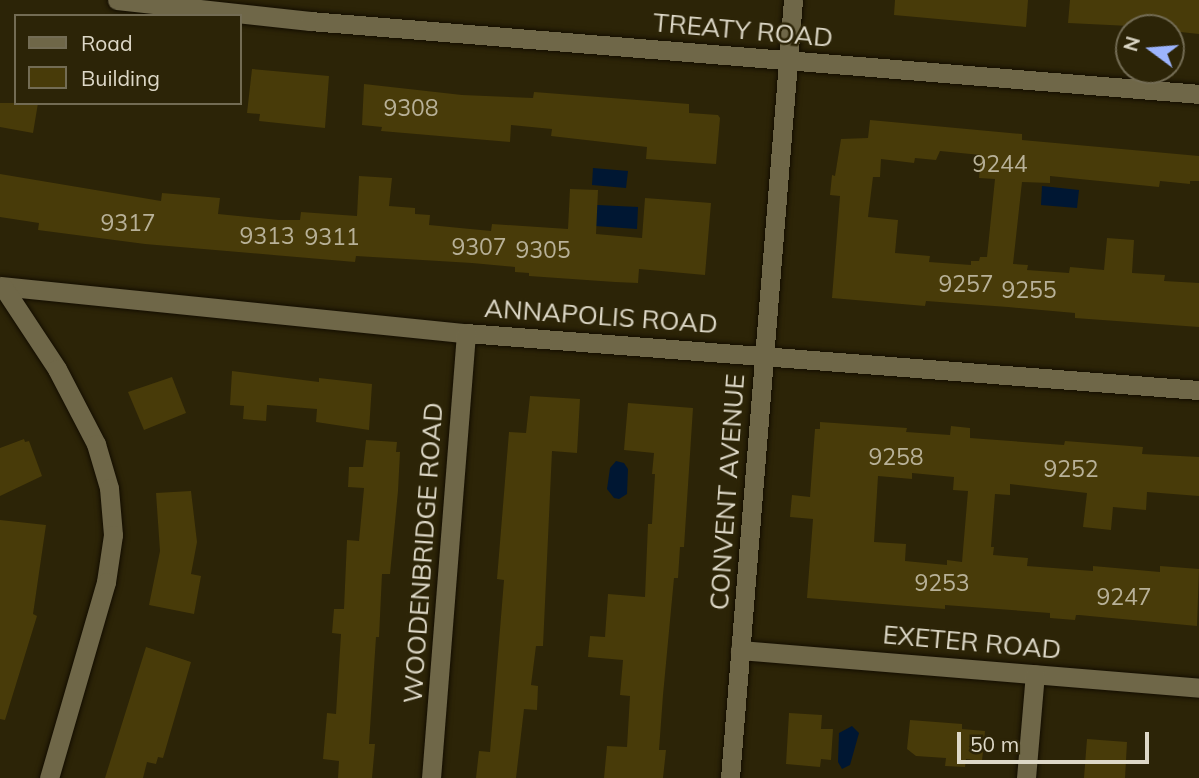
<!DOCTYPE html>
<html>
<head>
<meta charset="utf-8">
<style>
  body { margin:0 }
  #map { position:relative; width:1199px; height:778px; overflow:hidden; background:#2c2407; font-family:Mulish,sans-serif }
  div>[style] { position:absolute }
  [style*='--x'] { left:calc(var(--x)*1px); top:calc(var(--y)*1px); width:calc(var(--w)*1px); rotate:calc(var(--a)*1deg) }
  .water>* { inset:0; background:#001733 }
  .building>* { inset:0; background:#483b09 }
  .roads { filter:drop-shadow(0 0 2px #130d00) drop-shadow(0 0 2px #130d00) }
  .minor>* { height:19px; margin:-9.5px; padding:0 9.5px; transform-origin:9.5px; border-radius:9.5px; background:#6f6748 }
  span { translate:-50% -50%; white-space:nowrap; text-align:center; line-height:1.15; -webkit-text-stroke:5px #2c2407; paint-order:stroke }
  .number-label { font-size:23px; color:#b8b198 }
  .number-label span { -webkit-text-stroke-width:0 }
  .street-label { font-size:26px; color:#ddd8c7 }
  .legend { position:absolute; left:14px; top:14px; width:228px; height:91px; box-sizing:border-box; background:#2c2407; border:2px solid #736c54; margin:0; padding:9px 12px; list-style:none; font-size:21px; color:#ddd8c7 }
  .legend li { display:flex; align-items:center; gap:14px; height:35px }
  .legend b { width:35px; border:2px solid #736c54 }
  .north { position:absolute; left:1115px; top:14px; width:70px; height:70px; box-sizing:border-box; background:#2c2407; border:2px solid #736c54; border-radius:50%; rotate:286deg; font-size:19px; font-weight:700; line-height:28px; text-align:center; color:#ddd8c7 }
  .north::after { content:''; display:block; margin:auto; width:24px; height:32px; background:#9cb4fd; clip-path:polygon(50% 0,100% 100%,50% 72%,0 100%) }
  .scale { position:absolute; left:957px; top:732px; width:192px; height:32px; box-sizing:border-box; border:4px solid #ddd8c7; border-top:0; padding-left:9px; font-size:21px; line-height:24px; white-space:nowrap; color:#ddd8c7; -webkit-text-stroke:5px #2c2407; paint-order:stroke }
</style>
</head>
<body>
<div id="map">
  <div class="water">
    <div style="clip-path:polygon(593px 168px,628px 171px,626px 188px,592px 185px)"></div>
    <div style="clip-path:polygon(1042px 186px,1079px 190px,1077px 208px,1041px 205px)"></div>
    <div style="clip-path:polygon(597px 205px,638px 207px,637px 229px,595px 226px)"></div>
    <div style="clip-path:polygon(616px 461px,624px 463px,628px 469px,627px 494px,619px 499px,614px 498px,607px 489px,610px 468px)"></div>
    <div style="clip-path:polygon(852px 726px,859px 733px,850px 765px,842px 769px,838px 762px,839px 733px)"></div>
  </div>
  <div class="building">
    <div style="clip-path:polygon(895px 0,1028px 0,1026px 27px,894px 15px)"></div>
    <div style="clip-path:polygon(1070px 0,1199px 0,1199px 34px,1171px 31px,1171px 28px,1068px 23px)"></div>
    <div style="clip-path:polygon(252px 69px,329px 76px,325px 128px,259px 121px,260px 114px,247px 113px)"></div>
    <div style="clip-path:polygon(364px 84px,462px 95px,533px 98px,534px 92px,689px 104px,689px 113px,718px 115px,720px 118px,716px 164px,646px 159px,647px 147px,551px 136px,552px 129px,511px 125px,510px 142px,381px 131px,382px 127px,362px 125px)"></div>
    <div style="clip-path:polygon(0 103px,38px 103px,33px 133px,0 127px)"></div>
    <div style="clip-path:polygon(evenodd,870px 120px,1022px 134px,1022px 140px,1199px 156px,1199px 181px,1190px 181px,1190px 184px,1160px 181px,1159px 187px,1050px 176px,1050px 183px,1022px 182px,1013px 264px,1028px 265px,1027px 270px,1069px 273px,1070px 267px,1104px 270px,1107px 238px,1134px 240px,1132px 273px,1165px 275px,1164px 281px,1199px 283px,1199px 327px,1075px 318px,1075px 313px,1008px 307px,926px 301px,925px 306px,832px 298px,840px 196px,830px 195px,832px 175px,835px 176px,841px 139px,868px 138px,870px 120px,940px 151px,981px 155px,979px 178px,995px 179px,987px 257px,980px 257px,979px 261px,971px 261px,971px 265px,929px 262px,930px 256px,895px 253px,898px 220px,868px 217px,873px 177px,880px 177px,881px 159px,914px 163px,915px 158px,936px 160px,940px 151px)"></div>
    <div style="clip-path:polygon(0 174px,161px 201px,162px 193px,220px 198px,218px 214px,279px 220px,300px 220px,301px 212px,357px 216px,359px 176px,392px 178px,389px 206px,415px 208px,415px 214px,430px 215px,429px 225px,491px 231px,492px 224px,568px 229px,570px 189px,598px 190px,596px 234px,642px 238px,645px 198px,711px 203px,705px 275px,639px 269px,638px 283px,615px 282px,529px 276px,529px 273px,515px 272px,515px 267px,472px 263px,356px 256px,355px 262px,145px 244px,38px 230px,39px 223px,0 217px)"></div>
    <div style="clip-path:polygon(232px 371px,319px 382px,319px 378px,372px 384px,369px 430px,316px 422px,317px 409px,267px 405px,266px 421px,243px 419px,244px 406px,230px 405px)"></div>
    <div style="clip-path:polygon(172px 377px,186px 413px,144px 430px,128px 392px)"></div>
    <div style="clip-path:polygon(530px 396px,580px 399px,577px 453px,552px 451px,543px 646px,536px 646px,531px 685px,538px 686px,537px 710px,524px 709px,516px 778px,476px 778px,479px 751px,490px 752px,504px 580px,497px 579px,509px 432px,526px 433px)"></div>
    <div style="clip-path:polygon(628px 403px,693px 408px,684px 547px,680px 547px,678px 578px,674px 578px,663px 695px,659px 750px,666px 750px,663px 778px,604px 778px,607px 746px,627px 747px,630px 696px,620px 695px,623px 660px,588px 657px,590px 636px,605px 637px,608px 594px,645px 597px,648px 524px,652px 524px,655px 474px,652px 474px,654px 453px,624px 450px)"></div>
    <div style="clip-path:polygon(evenodd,820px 422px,907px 428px,906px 432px,950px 435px,951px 426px,970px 428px,970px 438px,1064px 445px,1065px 441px,1143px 447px,1142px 454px,1199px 457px,1199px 496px,1147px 492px,1146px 510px,1113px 507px,1111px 530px,1083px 527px,1087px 493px,1010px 484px,1010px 495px,995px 494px,991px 547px,994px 547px,993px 555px,1028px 558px,1027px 566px,1093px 571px,1093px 566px,1160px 572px,1160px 566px,1199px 569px,1197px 626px,1079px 615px,1076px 615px,1075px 620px,1050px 618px,1050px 613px,945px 605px,945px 609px,807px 598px,813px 519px,790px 517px,792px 495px,810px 497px,815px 429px,820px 429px,820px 422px,912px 473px,954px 477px,953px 490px,968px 491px,962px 562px,947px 560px,947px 565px,905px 561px,906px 544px,874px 542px,878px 476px,912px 479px,912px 473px)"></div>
    <div style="clip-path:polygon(24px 439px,25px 442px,29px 441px,42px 476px,0 496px,0 448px)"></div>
    <div style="clip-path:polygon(366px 440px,397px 442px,396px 452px,400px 452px,398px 491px,390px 574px,382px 574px,379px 637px,376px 637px,369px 744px,375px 744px,372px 778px,338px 778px,339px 761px,323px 759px,327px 713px,336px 714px,341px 634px,332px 633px,334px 609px,344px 609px,347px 540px,359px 541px,364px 488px,348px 487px,349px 467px,363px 467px)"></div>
    <div style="clip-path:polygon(191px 491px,197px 542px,191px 574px,201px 576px,194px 614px,149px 605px,160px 551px,156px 493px)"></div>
    <div style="clip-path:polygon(0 520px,46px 525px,33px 614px,37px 616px,5px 720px,0 719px)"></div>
    <div style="clip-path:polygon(146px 647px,191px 662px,163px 758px,158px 757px,156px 764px,147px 762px,143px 778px,105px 778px)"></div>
    <div style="clip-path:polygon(789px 713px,822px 715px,821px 729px,833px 729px,831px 760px,821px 759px,820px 767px,786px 764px)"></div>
    <div style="clip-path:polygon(910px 720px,962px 724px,962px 729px,985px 731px,982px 761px,966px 759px,965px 767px,945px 766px,946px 758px,916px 756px,907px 749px)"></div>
    <div style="clip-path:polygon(1087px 739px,1127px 742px,1125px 778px,1084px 778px)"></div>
  </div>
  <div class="roads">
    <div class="minor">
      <div style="--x:117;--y:0;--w:194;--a:6.2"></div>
      <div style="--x:310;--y:21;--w:892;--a:4.69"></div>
      <div style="--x:0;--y:286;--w:468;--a:5.8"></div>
      <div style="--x:466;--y:333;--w:735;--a:4.45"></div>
      <div style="--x:3;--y:287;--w:98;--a:56.6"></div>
      <div style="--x:57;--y:369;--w:85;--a:62.5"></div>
      <div style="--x:96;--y:444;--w:46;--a:73.5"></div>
      <div style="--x:109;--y:488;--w:47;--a:85.1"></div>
      <div style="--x:113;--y:535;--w:48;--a:98.5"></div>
      <div style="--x:106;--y:582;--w:204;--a:106.2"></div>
      <div style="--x:740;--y:650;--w:461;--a:4.7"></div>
      <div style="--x:431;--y:778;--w:446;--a:-85.5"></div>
      <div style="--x:730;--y:778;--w:781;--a:-85.37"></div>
      <div style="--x:1026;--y:778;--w:104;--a:-85.1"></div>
    </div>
  </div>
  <div class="number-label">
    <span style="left:411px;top:108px">9308</span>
    <span style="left:1000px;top:164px">9244</span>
    <span style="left:128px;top:223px">9317</span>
    <span style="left:267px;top:236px">9313</span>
    <span style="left:332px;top:237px">9311</span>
    <span style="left:479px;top:247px">9307</span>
    <span style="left:543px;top:250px">9305</span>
    <span style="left:966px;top:284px">9257</span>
    <span style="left:1029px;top:290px">9255</span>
    <span style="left:896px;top:457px">9258</span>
    <span style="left:1071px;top:469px">9252</span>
    <span style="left:942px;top:583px">9253</span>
    <span style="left:1124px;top:597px">9247</span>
  </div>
  <div class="street-label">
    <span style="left:743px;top:30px;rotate:5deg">TREATY ROAD</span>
    <span style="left:601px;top:316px;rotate:4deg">ANNAPOLIS ROAD</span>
    <span style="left:727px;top:492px;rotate:-86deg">CONVENT AVENUE</span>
    <span style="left:423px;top:553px;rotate:-86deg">WOODENBRIDGE ROAD</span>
    <span style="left:972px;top:642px;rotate:5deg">EXETER ROAD</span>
  </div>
  <ul class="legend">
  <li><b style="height:9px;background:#6f6748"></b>Road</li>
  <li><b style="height:19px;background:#483b09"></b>Building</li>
  </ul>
  <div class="north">N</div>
  <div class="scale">50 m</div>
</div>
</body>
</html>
